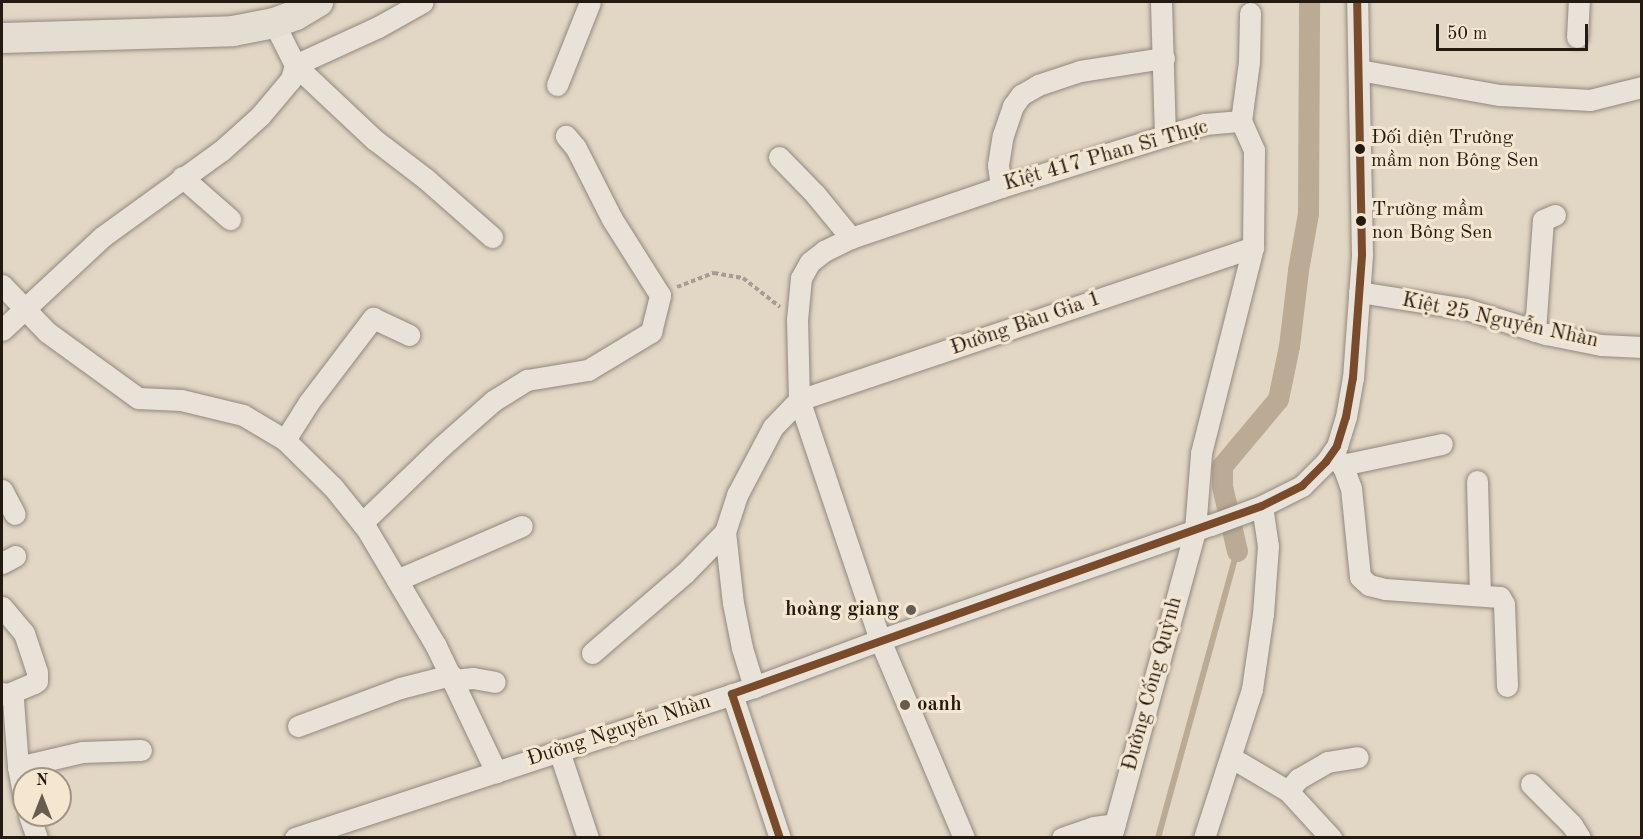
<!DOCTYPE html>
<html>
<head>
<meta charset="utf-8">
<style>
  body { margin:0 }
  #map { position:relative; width:1643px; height:839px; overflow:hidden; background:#e2d6c4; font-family:"Old Standard TT",serif }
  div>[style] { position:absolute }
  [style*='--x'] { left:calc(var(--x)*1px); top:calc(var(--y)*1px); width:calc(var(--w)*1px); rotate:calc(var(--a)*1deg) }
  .stream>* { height:6px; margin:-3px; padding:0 3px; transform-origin:3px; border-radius:3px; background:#bbaa94 }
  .canal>* { height:21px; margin:-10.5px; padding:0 10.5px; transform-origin:10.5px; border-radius:10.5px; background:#bbaa94 }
  .path>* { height:4px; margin-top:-2px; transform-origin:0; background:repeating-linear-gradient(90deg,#a39d95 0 4.5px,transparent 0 7.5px) }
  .roads { filter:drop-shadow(0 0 2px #90887e) drop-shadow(0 0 2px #90887e) }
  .minor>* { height:21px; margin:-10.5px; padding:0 10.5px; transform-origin:10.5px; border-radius:10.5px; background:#e8e2d8 }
  .highway>* { height:30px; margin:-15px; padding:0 15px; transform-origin:15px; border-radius:15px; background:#e4ddd2 }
  .bus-1>* { height:8px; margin:-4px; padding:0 4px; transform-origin:4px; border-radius:4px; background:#7a4b2a }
  .dots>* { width:16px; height:16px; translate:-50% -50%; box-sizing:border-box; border:3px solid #f5e6d0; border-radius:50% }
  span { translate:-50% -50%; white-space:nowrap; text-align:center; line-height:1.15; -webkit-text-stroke:6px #f5e6d0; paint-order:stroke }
  .bus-label { font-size:20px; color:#231a12 }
  .left { translate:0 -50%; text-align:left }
  .street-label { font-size:21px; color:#231a12 }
  .poi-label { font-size:21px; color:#231a12; font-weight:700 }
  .right { translate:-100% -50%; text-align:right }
  .frame { position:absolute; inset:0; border:3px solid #231a12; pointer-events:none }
  .north { position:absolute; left:12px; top:767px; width:60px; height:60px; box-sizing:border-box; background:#f5e6d0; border:2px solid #a19484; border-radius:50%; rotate:0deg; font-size:16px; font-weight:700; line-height:24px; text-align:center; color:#231a12 }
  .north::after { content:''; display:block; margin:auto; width:21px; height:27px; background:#665c50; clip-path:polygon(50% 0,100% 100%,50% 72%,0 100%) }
  .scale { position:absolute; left:1436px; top:24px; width:152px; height:27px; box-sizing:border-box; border:3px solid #231a12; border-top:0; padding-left:8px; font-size:18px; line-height:21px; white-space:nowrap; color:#231a12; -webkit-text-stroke:4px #f5e6d0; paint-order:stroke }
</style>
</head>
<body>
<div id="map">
  <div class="stream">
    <div style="--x:1158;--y:838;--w:298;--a:-74.6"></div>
  </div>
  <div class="canal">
    <div style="--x:1237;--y:551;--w:67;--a:-103"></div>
    <div style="--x:1222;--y:486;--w:20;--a:-90"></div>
    <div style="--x:1222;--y:466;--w:87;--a:-50.1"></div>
    <div style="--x:1278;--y:399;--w:54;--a:-78.3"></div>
    <div style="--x:1289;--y:346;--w:77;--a:-83.2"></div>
    <div style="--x:1298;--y:270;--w:58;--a:-80"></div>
    <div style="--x:1308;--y:213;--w:211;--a:-89.7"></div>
  </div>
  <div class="path">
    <div style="--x:677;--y:287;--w:40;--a:-21"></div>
    <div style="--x:714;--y:273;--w:29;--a:10"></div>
    <div style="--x:743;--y:278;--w:47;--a:38.1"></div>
  </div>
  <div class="roads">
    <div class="minor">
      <div style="--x:1161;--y:2;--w:134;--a:88.3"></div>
      <div style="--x:274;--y:23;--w:47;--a:63.4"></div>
      <div style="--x:295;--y:65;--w:110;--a:43.2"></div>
      <div style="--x:375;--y:140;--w:64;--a:37.4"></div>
      <div style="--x:426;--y:179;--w:88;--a:41.3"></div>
      <div style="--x:1577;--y:37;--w:35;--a:-87"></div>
      <div style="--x:295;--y:65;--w:91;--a:-24.6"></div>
      <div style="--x:378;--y:27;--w:51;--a:-29.1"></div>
      <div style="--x:1359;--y:70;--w:143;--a:10.1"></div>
      <div style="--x:1500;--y:95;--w:90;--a:3.2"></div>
      <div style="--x:1590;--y:100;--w:54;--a:-14"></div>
      <div style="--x:557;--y:85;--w:89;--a:-68.3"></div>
      <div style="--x:1241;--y:121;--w:60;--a:-82.3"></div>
      <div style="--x:1249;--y:62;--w:49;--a:-88.8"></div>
      <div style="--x:779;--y:157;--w:52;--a:45.8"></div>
      <div style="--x:815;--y:194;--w:57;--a:50.7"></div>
      <div style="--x:182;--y:177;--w:64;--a:41.2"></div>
      <div style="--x:1001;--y:187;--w:22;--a:-98"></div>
      <div style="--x:998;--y:165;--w:30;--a:-81"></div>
      <div style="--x:1003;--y:135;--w:31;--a:-71"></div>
      <div style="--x:1013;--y:106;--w:14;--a:-54"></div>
      <div style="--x:1021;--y:95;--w:20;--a:-30"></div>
      <div style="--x:1038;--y:85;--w:44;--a:-18.4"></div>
      <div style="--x:1080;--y:71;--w:85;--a:-8.8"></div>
      <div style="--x:2;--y:285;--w:65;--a:46.2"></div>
      <div style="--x:47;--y:332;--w:112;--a:36"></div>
      <div style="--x:138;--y:398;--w:43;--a:2.7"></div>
      <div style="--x:181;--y:400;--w:64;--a:13.6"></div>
      <div style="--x:243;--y:415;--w:49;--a:30.8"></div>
      <div style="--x:285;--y:440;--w:67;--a:44.4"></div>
      <div style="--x:333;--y:487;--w:53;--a:51.2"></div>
      <div style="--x:366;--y:528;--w:137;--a:59.3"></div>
      <div style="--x:436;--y:646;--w:140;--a:64.5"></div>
      <div style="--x:1359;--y:292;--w:108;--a:9"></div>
      <div style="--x:1466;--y:309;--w:84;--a:17.4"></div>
      <div style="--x:1546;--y:334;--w:56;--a:11.3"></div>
      <div style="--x:1601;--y:345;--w:41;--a:2.8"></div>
      <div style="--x:2;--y:330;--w:137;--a:-42.9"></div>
      <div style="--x:102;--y:237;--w:147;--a:-35.9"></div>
      <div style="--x:221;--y:151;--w:52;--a:-41.9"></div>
      <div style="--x:260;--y:116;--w:48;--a:-50"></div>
      <div style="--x:291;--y:79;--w:15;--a:-74"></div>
      <div style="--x:1535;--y:331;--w:111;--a:-85.9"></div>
      <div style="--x:1543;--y:220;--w:13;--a:-23"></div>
      <div style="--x:285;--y:440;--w:45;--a:-57.7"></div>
      <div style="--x:309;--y:402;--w:106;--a:-52.7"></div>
      <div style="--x:373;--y:318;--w:40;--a:25"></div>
      <div style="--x:1333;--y:452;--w:20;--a:57"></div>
      <div style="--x:1344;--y:469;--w:20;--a:70"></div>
      <div style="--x:1351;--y:488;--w:89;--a:84.2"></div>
      <div style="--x:1360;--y:577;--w:12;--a:42"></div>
      <div style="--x:1369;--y:585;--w:16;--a:14"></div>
      <div style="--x:1385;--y:589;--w:115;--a:4"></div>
      <div style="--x:1500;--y:597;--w:8;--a:60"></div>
      <div style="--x:1504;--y:604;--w:82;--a:87.9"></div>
      <div style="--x:1342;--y:465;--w:102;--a:-11.9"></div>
      <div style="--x:1477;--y:481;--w:114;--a:88.5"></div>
      <div style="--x:2;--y:490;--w:27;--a:62"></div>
      <div style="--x:362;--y:523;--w:110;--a:-43.9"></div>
      <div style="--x:441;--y:447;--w:69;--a:-41.5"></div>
      <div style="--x:493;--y:401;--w:40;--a:-32"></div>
      <div style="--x:527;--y:380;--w:62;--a:-9.3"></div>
      <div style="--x:588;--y:370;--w:74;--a:-31.1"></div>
      <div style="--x:651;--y:332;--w:38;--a:-76"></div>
      <div style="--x:660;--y:295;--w:90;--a:-122.3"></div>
      <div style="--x:612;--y:219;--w:80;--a:-116.9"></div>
      <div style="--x:576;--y:148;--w:16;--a:-130"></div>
      <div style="--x:725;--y:532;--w:71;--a:83.6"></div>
      <div style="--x:733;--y:603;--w:46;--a:78.7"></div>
      <div style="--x:742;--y:648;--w:41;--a:72.9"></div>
      <div style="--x:2;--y:563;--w:15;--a:-28"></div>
      <div style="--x:397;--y:580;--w:136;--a:-23.4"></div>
      <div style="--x:2;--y:607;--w:34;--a:50"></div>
      <div style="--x:24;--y:633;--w:41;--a:71.6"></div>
      <div style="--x:37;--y:672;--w:9;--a:90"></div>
      <div style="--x:37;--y:681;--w:4;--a:146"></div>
      <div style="--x:34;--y:683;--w:28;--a:157"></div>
      <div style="--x:592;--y:653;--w:123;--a:-40.7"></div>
      <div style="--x:685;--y:573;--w:57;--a:-45.7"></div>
      <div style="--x:725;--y:532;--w:39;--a:-72"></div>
      <div style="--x:737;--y:495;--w:77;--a:-62.1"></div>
      <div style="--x:773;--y:427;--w:37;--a:-46"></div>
      <div style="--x:799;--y:400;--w:479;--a:-18.6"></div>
      <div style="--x:454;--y:680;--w:19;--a:-6"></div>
      <div style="--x:473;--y:678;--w:22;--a:10"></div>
      <div style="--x:2;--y:693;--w:6;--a:9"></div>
      <div style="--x:8;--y:694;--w:8;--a:50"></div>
      <div style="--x:13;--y:700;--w:67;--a:85.7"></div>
      <div style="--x:18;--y:767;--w:33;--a:79"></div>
      <div style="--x:732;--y:694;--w:152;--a:71.6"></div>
      <div style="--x:298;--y:726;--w:109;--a:-20.4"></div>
      <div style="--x:400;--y:688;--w:53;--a:-14.3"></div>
      <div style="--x:559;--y:751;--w:92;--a:71.6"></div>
      <div style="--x:1232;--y:758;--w:65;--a:30.5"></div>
      <div style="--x:1288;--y:791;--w:64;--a:47.5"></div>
      <div style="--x:18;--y:767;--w:66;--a:-13.2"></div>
      <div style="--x:82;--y:752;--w:59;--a:-1.9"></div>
      <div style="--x:1531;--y:784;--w:58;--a:45"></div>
      <div style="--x:1572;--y:825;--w:15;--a:58"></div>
      <div style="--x:1288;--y:791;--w:16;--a:-50"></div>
      <div style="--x:1298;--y:779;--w:34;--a:-30"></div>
      <div style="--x:1327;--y:762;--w:31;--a:-9"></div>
      <div style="--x:29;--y:815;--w:24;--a:71"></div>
      <div style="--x:295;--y:838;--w:483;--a:-18.2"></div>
      <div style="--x:754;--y:687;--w:134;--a:-20.5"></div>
      <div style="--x:880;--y:640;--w:350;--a:-19.2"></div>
      <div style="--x:1211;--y:525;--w:54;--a:-20.4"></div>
      <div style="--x:1262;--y:506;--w:45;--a:-26.6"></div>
      <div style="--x:1302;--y:486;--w:34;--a:-45"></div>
      <div style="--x:1326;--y:462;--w:19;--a:-55"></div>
      <div style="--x:1337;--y:446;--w:30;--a:-73"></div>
      <div style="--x:1346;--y:417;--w:40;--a:-80"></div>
      <div style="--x:1353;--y:378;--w:124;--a:-85.8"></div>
      <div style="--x:1362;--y:254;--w:252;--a:-91.1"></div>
      <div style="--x:964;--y:838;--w:215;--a:-113"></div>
      <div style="--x:880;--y:640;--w:253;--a:-108.6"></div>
      <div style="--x:799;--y:400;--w:80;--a:-91.4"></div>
      <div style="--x:797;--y:320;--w:42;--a:-84.6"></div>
      <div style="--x:801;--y:278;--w:18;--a:-61"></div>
      <div style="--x:810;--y:262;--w:18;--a:-38"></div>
      <div style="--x:824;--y:251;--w:30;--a:-26"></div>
      <div style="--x:851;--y:238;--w:158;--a:-18.8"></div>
      <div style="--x:1001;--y:187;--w:172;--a:-17.3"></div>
      <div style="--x:1165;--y:136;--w:42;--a:-16.7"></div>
      <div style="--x:1205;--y:124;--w:36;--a:-5"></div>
      <div style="--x:1062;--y:838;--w:34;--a:-19"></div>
      <div style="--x:1094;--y:827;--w:21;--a:-8"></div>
      <div style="--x:1111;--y:838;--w:319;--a:-74.7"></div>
      <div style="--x:1195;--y:530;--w:77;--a:-85.5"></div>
      <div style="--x:1201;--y:453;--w:212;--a:-75.8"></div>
      <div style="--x:1253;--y:247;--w:97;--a:-89.4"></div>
      <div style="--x:1254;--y:150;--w:32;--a:-114"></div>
      <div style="--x:1204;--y:838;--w:157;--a:-72.1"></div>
      <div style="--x:1252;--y:689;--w:76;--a:-81.7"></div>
      <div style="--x:1263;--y:614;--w:68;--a:-85.8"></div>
      <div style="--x:1268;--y:546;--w:40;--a:-98.5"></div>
    </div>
    <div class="highway">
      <div style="--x:2;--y:38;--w:231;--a:-1.7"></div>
      <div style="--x:233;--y:31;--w:42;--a:-11"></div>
      <div style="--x:274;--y:23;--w:23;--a:-20"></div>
      <div style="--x:296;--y:15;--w:26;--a:-31"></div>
    </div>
  </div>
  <div class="bus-1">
    <div style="--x:732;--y:694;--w:562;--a:-19.53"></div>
    <div style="--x:1262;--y:506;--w:45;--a:-26.6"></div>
    <div style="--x:1302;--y:486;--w:34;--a:-45"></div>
    <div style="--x:1326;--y:462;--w:19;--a:-55"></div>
    <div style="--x:1337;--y:446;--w:30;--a:-73"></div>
    <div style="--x:1346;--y:417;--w:40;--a:-80"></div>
    <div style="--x:1353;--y:378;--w:124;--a:-85.8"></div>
    <div style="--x:1362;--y:254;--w:252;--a:-91.1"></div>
    <div style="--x:732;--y:694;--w:152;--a:71.6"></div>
  </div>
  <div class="dots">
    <div style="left:1360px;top:149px;background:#231a12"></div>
    <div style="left:1361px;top:221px;background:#231a12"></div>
    <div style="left:911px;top:610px;background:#665c50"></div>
    <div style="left:905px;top:705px;background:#665c50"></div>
  </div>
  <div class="bus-label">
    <span class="left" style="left:1371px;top:150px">Đối diện Trường<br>mầm non Bông Sen</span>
    <span class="left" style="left:1372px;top:222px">Trường mầm<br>non Bông Sen</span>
  </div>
  <div class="street-label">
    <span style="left:1106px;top:156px;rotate:-16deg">Kiệt 417 Phan Sĩ Thực</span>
    <span style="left:1500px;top:321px;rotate:12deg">Kiệt 25 Nguyễn Nhàn</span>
    <span style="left:1026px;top:324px;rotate:-19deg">Đường Bàu Gia 1</span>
    <span style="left:1153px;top:684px;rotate:-75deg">Đường Cống Quỳnh</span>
    <span style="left:619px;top:731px;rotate:-18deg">Đường Nguyễn Nhàn</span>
  </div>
  <div class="poi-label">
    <span class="right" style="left:899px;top:610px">hoàng giang</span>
    <span class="left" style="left:917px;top:705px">oanh</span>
  </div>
  <div class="frame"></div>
  <div class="north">N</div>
  <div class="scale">50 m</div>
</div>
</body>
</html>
